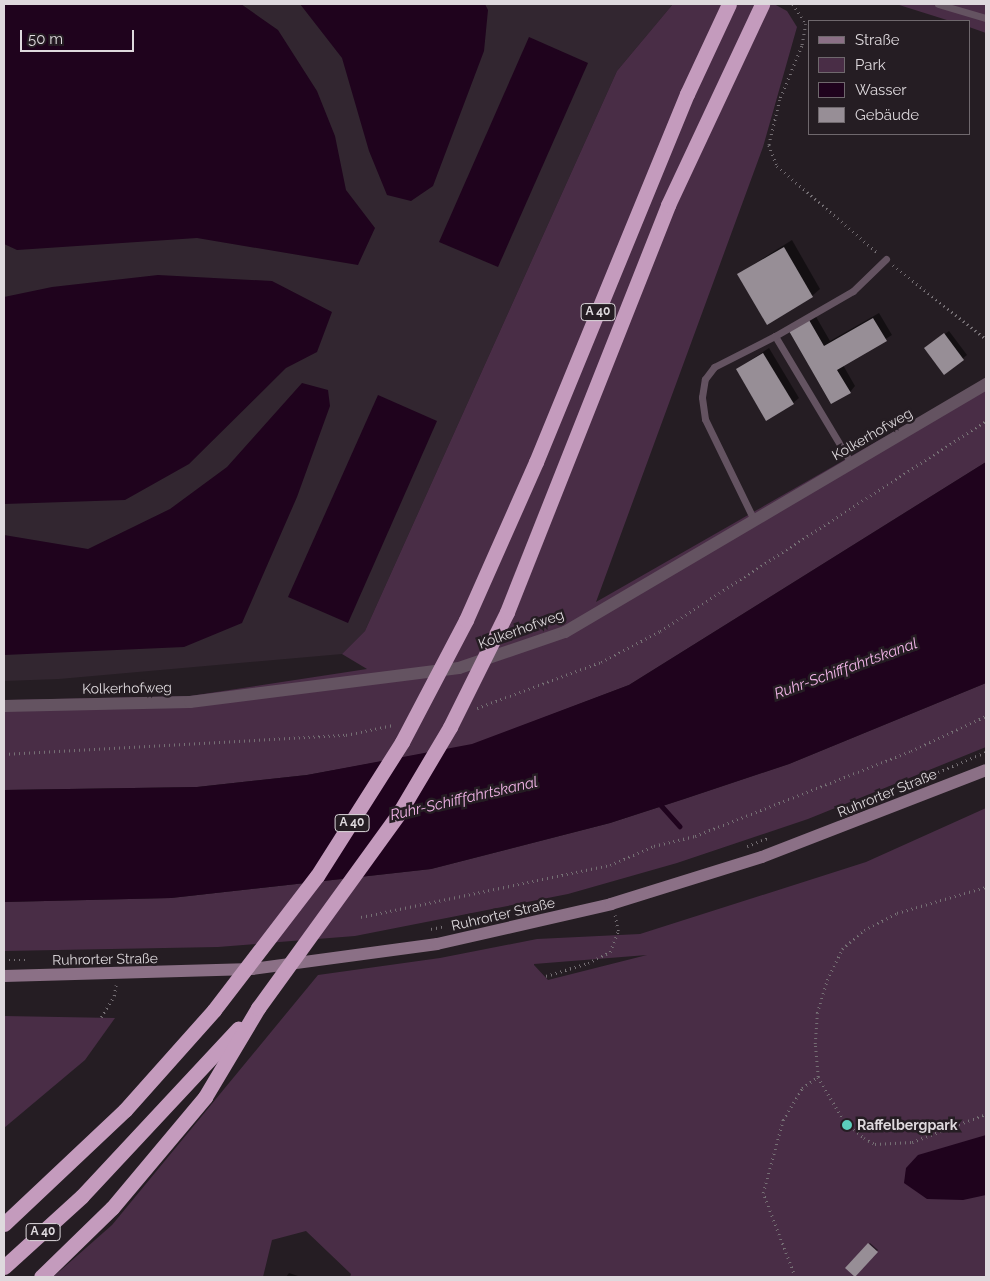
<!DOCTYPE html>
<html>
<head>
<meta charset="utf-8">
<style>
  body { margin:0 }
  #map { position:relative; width:990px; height:1281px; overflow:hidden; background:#251d23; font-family:Raleway,sans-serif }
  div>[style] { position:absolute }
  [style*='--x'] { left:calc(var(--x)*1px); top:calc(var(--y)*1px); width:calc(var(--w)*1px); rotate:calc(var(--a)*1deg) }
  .built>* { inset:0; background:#322630 }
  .green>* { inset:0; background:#492d46 }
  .water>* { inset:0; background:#1f031d }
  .shadow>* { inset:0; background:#0007 }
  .stream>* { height:4.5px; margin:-2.25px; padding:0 2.25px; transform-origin:2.25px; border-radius:2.25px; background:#1f031d }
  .building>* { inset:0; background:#978e96 }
  .path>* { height:2.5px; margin-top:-1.25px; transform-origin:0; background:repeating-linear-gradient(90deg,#756f74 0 1px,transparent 0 5px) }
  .lane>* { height:7px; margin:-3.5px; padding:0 3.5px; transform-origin:3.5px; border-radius:3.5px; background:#645361 }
  .street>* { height:12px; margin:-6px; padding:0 6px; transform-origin:6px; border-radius:6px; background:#645361 }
  .secondary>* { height:12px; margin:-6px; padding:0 6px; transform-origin:6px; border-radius:6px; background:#8b7086 }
  .highway>* { height:15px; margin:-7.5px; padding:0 7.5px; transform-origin:7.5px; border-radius:7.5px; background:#c49bbd }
  .dots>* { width:14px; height:14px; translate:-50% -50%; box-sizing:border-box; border:2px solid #251d23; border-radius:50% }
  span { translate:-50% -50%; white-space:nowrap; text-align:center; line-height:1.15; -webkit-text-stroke:5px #251d23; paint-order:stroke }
  .shield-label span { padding:1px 4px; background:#251d23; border:1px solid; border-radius:4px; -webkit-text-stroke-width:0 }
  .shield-label { font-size:12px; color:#ded9dd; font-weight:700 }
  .street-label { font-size:14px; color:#ded9dd }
  .poi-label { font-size:14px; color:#ded9dd; font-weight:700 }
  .left { translate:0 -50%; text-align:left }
  .water-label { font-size:15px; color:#f2b5e8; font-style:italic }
  .frame { position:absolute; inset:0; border:5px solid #ded9dd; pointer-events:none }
  .legend { position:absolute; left:808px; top:20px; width:162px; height:115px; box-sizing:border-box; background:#251d23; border:1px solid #6f686d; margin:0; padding:6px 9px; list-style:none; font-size:15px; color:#ded9dd }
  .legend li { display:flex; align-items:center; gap:10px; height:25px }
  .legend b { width:25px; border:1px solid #6f686d }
  .scale { position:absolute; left:20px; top:30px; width:114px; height:22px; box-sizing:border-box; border:2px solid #ded9dd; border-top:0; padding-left:6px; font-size:15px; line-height:18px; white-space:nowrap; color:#ded9dd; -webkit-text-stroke:4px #251d23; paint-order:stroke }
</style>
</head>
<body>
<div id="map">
  <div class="built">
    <div style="clip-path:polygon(4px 4px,673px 4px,617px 71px,365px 631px,342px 654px,59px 679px,4px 681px)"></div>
  </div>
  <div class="green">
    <div style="clip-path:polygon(673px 4px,774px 4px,787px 11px,797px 27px,763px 147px,596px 602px,986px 379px,986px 462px,629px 685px,472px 745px,307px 775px,197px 787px,4px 790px,4px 700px,190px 696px,367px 669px,342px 654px,365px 631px,617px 71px)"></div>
    <div style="clip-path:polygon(896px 4px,986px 4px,986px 33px,969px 27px,969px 21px,950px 21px)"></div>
    <div style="clip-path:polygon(986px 683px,986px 747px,808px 819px,677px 863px,568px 894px,355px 936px,218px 947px,4px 951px,4px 902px,171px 898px,431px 869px,610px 823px,684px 799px,789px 764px)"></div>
    <div style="clip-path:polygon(evenodd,986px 808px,986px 1277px,350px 1277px,351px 1274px,306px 1231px,272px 1240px,263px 1277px,53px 1277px,112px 1225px,318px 975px,440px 958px,537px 939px,640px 934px,866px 862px,986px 808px,647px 955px,548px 980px,534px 965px,534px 964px,647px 955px)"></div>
    <div style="clip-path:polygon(4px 1016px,115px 1018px,85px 1060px,4px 1128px)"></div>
  </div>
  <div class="water">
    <div style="clip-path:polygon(4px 4px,241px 4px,278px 30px,317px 91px,335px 136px,346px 190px,375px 228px,358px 265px,197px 238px,17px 250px,4px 244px)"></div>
    <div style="clip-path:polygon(300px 4px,485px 4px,488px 10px,484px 51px,433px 186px,411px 201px,387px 195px,369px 151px,342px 58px)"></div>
    <div style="clip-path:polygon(529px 37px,588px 63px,498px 267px,439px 242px)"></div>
    <div style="clip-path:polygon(158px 275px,272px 281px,332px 312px,317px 352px,286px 368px,189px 464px,125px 500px,4px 504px,4px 297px,52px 287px)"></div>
    <div style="clip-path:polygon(302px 383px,328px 390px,330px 406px,297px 497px,242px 623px,184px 647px,4px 655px,4px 535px,88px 549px,170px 509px,227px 467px)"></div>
    <div style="clip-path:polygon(378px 395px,437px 421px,348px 623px,288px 597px)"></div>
    <div style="clip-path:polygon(986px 462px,986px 683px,789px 764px,684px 799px,610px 823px,431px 869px,171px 898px,4px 902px,4px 790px,197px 787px,307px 775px,472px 744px,629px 685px)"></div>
    <div style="clip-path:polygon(986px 1135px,986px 1195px,963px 1200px,927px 1199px,904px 1183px,906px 1168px,918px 1155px)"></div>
  </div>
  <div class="shadow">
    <div style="clip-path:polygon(792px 240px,820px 289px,812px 296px,738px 274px)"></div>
    <div style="clip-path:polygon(879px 313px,892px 335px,843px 365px,855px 386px,850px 392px,796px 326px,815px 315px,830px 341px)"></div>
    <div style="clip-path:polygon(949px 331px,967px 355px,944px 373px,930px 345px)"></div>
    <div style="clip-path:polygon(769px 348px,799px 398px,793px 403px,737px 369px)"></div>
    <div style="clip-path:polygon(870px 1243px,878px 1250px,855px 1275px,847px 1268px)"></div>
    <div style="clip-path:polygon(289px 1273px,298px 1276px,297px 1277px,286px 1277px)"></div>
  </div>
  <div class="stream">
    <div style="--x:659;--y:803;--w:31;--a:48"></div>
  </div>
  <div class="building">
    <div style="clip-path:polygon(784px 247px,813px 297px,767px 325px,737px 274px)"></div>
    <div style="clip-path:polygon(873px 318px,887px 341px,837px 370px,851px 393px,831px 404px,789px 331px,809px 320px,824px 346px)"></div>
    <div style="clip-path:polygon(944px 333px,964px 360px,944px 375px,924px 348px)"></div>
    <div style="clip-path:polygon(763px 353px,794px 404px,766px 421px,736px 369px)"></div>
    <div style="clip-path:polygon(868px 1243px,878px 1252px,855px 1277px,845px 1268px)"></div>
  </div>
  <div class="path">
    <div style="--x:793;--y:4;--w:24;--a:57"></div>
    <div style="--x:806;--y:24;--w:22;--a:100"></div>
    <div style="--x:802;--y:46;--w:58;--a:112.2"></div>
    <div style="--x:780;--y:100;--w:46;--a:103.7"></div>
    <div style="--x:769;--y:145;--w:22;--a:69"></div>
    <div style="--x:777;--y:166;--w:132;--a:40.7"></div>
    <div style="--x:893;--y:265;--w:119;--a:38.5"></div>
    <div style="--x:477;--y:708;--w:132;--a:-20.4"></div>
    <div style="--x:601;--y:662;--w:67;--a:-27.7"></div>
    <div style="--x:660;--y:631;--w:388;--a:-32.8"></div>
    <div style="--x:4;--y:754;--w:343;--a:-3.2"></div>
    <div style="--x:346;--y:735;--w:48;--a:-12"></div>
    <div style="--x:929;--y:776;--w:62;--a:-22.8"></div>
    <div style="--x:747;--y:846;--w:22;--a:-21"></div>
    <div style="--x:361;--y:917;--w:254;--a:-11.8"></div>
    <div style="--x:610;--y:865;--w:48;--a:-23.4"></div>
    <div style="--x:654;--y:846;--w:42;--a:-13.7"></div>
    <div style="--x:695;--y:836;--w:232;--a:-21.5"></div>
    <div style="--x:911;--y:751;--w:83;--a:-25"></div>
    <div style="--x:431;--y:929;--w:14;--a:-12"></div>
    <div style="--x:4;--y:960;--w:23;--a:0"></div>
    <div style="--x:546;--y:976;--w:44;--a:-17.2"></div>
    <div style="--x:588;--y:963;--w:25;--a:-27"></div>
    <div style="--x:610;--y:952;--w:22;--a:-69"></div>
    <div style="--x:618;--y:931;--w:16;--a:-101"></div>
    <div style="--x:101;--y:1017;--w:25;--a:-58"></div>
    <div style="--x:114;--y:996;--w:11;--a:-80"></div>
    <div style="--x:818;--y:1077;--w:33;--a:-95"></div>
    <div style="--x:815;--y:1044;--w:31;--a:-86"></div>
    <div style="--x:817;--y:1013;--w:34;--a:-73"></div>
    <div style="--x:827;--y:980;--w:34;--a:-64"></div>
    <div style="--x:842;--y:949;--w:29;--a:-41"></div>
    <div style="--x:864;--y:930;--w:37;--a:-27"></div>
    <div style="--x:897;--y:913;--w:93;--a:-16.3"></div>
    <div style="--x:795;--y:1277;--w:90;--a:-110.9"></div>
    <div style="--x:763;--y:1193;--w:76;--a:-74.7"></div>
    <div style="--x:783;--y:1120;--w:37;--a:-59"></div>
    <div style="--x:802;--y:1088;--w:19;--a:-35"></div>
    <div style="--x:818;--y:1077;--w:49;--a:59.2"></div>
    <div style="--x:843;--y:1119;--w:28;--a:42"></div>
    <div style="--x:864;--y:1138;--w:13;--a:29"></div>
    <div style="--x:875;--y:1144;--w:37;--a:-3"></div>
    <div style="--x:912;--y:1142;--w:79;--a:-20.7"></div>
  </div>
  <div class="lane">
    <div style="--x:938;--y:4;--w:50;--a:16.3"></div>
    <div style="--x:851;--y:463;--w:148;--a:-120.9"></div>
    <div style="--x:775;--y:336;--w:90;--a:-30"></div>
    <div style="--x:853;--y:291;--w:46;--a:-44.1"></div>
    <div style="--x:754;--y:520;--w:112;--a:-115.9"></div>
    <div style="--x:705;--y:419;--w:22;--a:-98"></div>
    <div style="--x:702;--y:397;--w:18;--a:-81"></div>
    <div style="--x:705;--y:379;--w:15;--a:-53"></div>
    <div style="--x:714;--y:367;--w:68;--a:-26.9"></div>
  </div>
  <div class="street">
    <div style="--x:4;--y:706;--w:186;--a:-1.2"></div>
    <div style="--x:190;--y:702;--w:271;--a:-7.2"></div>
    <div style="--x:459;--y:668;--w:112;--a:-18.8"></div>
    <div style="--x:565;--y:632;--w:489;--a:-30.5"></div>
  </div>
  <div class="secondary">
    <div style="--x:4;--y:976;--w:248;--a:-1.6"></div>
    <div style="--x:252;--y:969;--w:187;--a:-7.7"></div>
    <div style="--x:437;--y:944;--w:179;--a:-12.9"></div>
    <div style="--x:611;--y:904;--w:158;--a:-17.3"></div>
    <div style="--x:762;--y:857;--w:240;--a:-21.2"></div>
  </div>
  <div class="highway">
    <div style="--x:4;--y:1224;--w:166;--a:-43.3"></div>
    <div style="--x:125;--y:1110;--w:134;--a:-48.3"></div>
    <div style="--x:214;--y:1010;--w:169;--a:-52.5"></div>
    <div style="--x:317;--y:876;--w:159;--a:-57.6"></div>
    <div style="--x:402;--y:742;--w:138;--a:-62.3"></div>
    <div style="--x:466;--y:620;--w:173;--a:-66.1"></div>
    <div style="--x:536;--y:462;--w:398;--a:-67.7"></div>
    <div style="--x:687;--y:94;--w:99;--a:-65"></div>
    <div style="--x:4;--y:1267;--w:105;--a:-42.3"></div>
    <div style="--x:82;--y:1196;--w:229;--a:-47"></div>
    <div style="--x:41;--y:1277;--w:99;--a:-44.2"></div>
    <div style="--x:112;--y:1208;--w:145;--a:-50"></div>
    <div style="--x:205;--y:1097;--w:104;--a:-59.2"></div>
    <div style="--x:258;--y:1008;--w:241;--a:-54.1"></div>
    <div style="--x:399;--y:813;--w:100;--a:-59.3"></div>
    <div style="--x:450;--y:727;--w:128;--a:-63.6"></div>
    <div style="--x:507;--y:612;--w:438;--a:-68.4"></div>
    <div style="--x:668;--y:205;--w:222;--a:-64.9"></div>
  </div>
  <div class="dots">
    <div style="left:847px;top:1125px;background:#5bcebc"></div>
  </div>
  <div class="shield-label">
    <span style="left:598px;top:312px">A 40</span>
    <span style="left:352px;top:823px">A 40</span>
    <span style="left:43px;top:1232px">A 40</span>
  </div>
  <div class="street-label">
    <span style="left:872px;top:434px;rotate:-30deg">Kolkerhofweg</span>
    <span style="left:521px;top:629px;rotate:-20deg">Kolkerhofweg</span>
    <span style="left:127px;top:688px;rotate:-1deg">Kolkerhofweg</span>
    <span style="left:887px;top:793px;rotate:-22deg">Ruhrorter Straße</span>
    <span style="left:503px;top:914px;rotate:-13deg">Ruhrorter Straße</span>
    <span style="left:105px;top:959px;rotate:-1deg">Ruhrorter Straße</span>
  </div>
  <div class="poi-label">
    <span class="left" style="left:857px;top:1125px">Raffelbergpark</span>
  </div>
  <div class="water-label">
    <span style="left:846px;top:669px;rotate:-20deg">Ruhr-Schifffahrtskanal</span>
    <span style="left:464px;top:799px;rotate:-13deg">Ruhr-Schifffahrtskanal</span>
  </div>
  <div class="frame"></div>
  <ul class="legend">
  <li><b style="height:6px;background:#8b7086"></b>Straße</li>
  <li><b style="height:14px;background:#492d46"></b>Park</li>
  <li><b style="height:14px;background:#1f031d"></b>Wasser</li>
  <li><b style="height:14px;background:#978e96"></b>Gebäude</li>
  </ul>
  <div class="scale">50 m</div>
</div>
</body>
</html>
